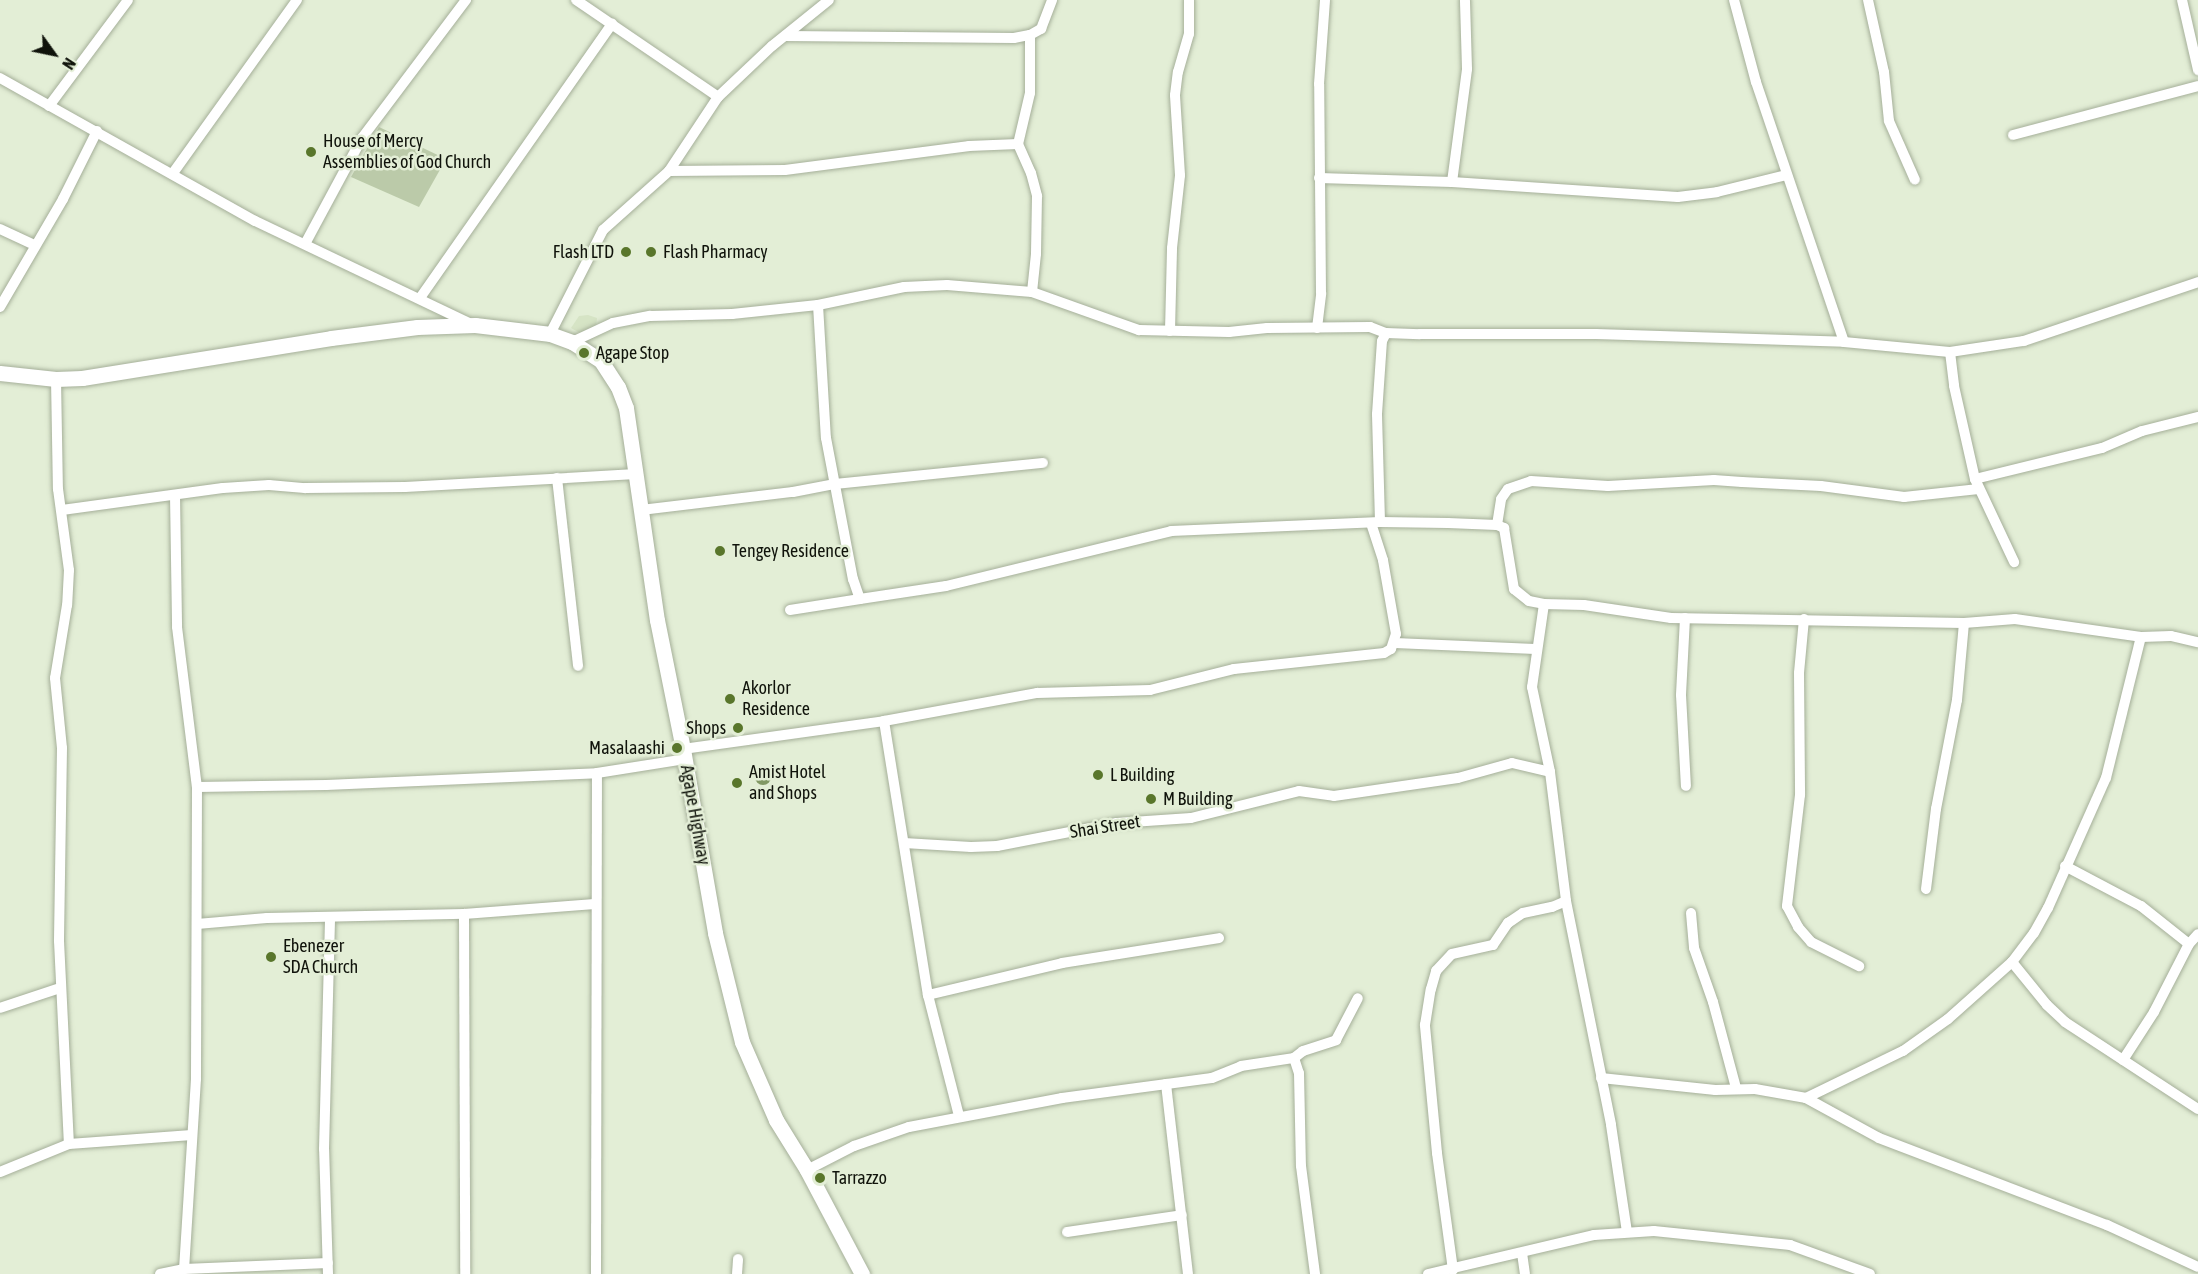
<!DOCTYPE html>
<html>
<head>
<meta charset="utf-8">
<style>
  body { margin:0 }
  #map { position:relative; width:2198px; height:1274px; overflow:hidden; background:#e3eed6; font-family:"Asap Condensed",sans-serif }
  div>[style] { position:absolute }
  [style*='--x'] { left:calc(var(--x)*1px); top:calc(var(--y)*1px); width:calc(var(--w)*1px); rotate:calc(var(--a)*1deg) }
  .built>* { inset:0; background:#d6e4c5 }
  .green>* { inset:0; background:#bbcaa9 }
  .water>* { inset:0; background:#819864 }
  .round { border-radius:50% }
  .roads { filter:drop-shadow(0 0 2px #a5af99) drop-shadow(0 0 2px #a5af99) }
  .street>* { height:10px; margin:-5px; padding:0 5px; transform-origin:5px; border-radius:5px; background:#fff }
  .secondary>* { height:15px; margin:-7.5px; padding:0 7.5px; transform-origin:7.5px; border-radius:7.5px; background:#fff }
  .dots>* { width:16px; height:16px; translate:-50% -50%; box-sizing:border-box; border:3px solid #e3eed6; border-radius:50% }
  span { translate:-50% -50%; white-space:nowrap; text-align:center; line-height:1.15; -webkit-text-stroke:5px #e3eed6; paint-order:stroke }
  .poi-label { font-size:18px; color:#10130b }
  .left { translate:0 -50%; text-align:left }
  .right { translate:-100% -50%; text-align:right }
  .street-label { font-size:18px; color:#10130b }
  .north { position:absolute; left:24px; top:24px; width:60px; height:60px; -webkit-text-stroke:4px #e3eed6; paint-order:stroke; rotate:123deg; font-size:16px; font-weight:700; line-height:24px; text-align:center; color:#10130b }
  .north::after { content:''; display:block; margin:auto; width:21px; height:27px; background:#10130b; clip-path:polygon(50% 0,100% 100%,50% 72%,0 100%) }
</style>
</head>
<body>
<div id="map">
  <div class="built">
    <div style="clip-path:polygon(588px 315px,597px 318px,596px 326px,580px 333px,571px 328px,579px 316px)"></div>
  </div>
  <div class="green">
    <div style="clip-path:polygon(379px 127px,446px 159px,419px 207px,351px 177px)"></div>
  </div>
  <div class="water">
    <div class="round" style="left:755px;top:769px;width:16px;height:16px"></div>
  </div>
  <div class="roads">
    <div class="street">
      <div style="--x:576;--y:0;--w:172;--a:34.3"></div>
      <div style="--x:1734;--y:0;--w:85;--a:75"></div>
      <div style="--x:1756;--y:82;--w:274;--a:71.3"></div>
      <div style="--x:1868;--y:0;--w:74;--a:77.5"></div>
      <div style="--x:1884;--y:72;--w:49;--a:84.2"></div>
      <div style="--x:1889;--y:121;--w:64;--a:66.2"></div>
      <div style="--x:2182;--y:0;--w:72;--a:77.1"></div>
      <div style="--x:1030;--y:35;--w:58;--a:90"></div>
      <div style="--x:1030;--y:93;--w:52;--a:103.2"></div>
      <div style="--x:1018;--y:144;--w:32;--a:66"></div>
      <div style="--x:1031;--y:173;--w:24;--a:75"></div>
      <div style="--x:1037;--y:196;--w:58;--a:91"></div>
      <div style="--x:1036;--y:254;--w:38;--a:96"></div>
      <div style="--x:785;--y:36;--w:229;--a:0.5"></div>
      <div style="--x:1014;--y:38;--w:16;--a:-11"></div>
      <div style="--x:1030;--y:35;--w:13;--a:-29"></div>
      <div style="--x:1041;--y:29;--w:31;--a:-69"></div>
      <div style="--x:0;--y:78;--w:292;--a:29.3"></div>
      <div style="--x:255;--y:221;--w:242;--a:25.5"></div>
      <div style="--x:49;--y:106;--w:132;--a:-53.3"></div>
      <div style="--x:2013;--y:135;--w:191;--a:-14.8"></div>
      <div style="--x:669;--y:171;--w:116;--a:-0.5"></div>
      <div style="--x:785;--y:170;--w:186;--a:-7.4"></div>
      <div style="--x:969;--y:146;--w:49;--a:-2.3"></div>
      <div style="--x:173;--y:173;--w:213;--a:-54.4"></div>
      <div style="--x:1319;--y:178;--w:133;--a:1.7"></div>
      <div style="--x:1452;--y:182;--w:226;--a:3.8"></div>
      <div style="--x:1678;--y:197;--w:39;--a:-7"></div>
      <div style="--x:1717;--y:192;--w:72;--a:-13.7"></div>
      <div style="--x:1452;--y:182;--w:114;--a:-82.4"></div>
      <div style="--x:1467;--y:69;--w:69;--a:-91.7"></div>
      <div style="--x:0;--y:229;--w:38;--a:25"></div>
      <div style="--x:305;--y:244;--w:120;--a:-61.7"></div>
      <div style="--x:362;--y:138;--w:173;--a:-53"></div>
      <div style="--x:420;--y:298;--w:335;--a:-55"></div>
      <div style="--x:818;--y:305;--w:133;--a:86.6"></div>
      <div style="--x:826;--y:438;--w:144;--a:79.2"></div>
      <div style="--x:853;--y:579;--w:21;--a:71"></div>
      <div style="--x:860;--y:599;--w:87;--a:-8.6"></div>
      <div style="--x:946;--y:586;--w:232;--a:-13.7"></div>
      <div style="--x:1171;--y:531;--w:209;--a:-2.5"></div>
      <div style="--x:1380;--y:522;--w:68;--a:0.8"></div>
      <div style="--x:1448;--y:523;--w:49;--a:2.3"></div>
      <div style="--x:1497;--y:525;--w:8;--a:23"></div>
      <div style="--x:1504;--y:528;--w:62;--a:80.7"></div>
      <div style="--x:1514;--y:589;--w:19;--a:39"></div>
      <div style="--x:1529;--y:601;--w:15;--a:11"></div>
      <div style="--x:1544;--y:604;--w:40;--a:1.4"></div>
      <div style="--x:1584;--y:605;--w:88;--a:8.5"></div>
      <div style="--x:1671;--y:618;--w:293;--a:1"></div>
      <div style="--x:1964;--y:623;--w:51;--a:-4.5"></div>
      <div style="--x:2015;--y:619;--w:127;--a:8.1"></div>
      <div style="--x:2141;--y:637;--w:30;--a:-2"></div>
      <div style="--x:2171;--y:636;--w:28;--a:13"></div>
      <div style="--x:0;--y:307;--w:125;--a:-59.7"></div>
      <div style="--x:63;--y:199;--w:76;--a:-63.4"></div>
      <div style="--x:1317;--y:328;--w:35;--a:-83"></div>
      <div style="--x:1321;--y:293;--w:209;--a:-90.5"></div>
      <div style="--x:1319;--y:84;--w:84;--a:-85.9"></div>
      <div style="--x:1170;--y:331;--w:83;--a:-88.6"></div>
      <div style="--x:1172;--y:248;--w:73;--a:-83.7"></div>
      <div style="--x:1180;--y:175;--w:80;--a:-93.6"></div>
      <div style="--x:1175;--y:95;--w:23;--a:-83"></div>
      <div style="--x:1178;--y:72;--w:40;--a:-74"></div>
      <div style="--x:1189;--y:34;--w:34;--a:-90"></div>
      <div style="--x:550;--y:334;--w:117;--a:-63"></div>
      <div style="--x:603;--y:230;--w:89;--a:-41.8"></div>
      <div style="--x:669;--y:171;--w:89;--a:-56.5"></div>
      <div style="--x:718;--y:97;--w:74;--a:-43.4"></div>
      <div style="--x:772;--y:46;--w:73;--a:-38.9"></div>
      <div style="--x:572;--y:342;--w:45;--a:-24.9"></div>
      <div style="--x:613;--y:323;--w:38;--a:-11"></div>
      <div style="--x:650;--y:316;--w:82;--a:-1.4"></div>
      <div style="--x:732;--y:314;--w:86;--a:-6"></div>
      <div style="--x:818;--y:305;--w:88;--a:-11.8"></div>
      <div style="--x:904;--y:287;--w:43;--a:-2.7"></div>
      <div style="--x:947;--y:285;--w:85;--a:4.7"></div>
      <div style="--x:1032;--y:292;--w:114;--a:19.6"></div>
      <div style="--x:1139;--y:330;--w:90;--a:1.3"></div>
      <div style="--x:1229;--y:332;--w:38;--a:-6"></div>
      <div style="--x:1267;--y:328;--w:103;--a:-0.6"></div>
      <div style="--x:1370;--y:327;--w:17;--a:21"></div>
      <div style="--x:1386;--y:333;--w:34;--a:2"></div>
      <div style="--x:1420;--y:334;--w:176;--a:0"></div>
      <div style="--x:1596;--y:334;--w:248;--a:1.8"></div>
      <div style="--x:1844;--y:342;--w:106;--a:5.4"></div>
      <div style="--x:1950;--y:352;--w:75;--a:-8.5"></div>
      <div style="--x:2024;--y:341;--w:184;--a:-18.7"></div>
      <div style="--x:1950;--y:352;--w:34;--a:83"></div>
      <div style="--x:1954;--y:386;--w:95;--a:77.3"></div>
      <div style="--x:1975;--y:479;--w:92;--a:64.8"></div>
      <div style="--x:56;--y:379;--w:110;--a:89"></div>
      <div style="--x:58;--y:489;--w:82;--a:82.3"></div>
      <div style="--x:69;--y:570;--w:35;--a:93"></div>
      <div style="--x:67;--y:605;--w:74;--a:99.3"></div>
      <div style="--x:55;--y:678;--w:70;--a:84.3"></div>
      <div style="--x:62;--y:748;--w:193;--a:90.9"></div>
      <div style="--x:59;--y:941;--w:203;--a:87.2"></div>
      <div style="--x:557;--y:478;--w:189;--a:83.6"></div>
      <div style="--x:1975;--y:479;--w:131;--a:-13.7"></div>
      <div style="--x:2102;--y:448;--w:43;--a:-23"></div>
      <div style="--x:2142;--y:431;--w:58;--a:-14"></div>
      <div style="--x:175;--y:495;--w:132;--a:89.1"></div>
      <div style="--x:177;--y:627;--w:161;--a:82.9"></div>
      <div style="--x:197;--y:787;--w:292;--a:90.2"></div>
      <div style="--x:196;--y:1079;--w:190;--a:93.6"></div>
      <div style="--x:62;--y:510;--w:162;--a:-7.8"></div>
      <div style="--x:223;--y:488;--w:46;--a:-3.7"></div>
      <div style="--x:269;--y:485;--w:36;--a:5"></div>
      <div style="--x:305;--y:488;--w:100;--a:-0.6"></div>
      <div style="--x:405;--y:487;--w:231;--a:-3.2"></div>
      <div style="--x:641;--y:510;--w:153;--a:-6.8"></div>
      <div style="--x:793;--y:492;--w:43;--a:-10.8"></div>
      <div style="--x:835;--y:484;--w:209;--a:-5.8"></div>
      <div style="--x:1380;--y:522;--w:108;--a:-91.6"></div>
      <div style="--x:1377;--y:414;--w:73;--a:-86.1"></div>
      <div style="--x:1382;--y:341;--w:9;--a:-63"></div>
      <div style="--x:1497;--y:525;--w:26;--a:-81"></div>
      <div style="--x:1501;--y:499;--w:12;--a:-55"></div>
      <div style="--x:1508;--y:489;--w:24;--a:-19"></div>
      <div style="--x:1531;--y:481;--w:77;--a:3.7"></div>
      <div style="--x:1608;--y:486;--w:106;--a:-3.2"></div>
      <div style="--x:1714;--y:480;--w:28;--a:4"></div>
      <div style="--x:1742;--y:482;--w:79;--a:2.9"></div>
      <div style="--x:1821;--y:486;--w:84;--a:7.5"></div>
      <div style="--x:1904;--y:497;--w:75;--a:-6.1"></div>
      <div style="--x:1544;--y:604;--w:84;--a:98.2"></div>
      <div style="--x:1532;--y:687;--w:87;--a:78"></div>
      <div style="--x:1550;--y:772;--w:130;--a:82.9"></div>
      <div style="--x:1566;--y:901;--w:228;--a:78.6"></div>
      <div style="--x:1611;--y:1125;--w:108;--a:81.5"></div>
      <div style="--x:790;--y:610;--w:71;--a:-8.9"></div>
      <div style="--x:1685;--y:618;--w:77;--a:93"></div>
      <div style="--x:1681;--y:695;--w:91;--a:86.9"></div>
      <div style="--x:1804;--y:619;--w:54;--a:95.3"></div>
      <div style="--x:1799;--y:673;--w:122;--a:89.5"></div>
      <div style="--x:1800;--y:795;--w:112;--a:96.7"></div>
      <div style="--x:1787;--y:906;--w:24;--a:62"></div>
      <div style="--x:1798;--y:927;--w:20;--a:49"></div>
      <div style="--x:1811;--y:942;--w:54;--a:26.6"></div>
      <div style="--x:1394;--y:643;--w:142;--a:2.4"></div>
      <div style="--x:884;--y:721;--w:278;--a:80.9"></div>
      <div style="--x:928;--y:995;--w:125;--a:75.6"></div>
      <div style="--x:683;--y:749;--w:203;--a:-7.9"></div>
      <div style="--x:884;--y:721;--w:156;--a:-10.4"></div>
      <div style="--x:1037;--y:693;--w:113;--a:-1.5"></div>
      <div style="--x:1150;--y:690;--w:87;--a:-14"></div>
      <div style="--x:1234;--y:669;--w:151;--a:-6.1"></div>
      <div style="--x:1384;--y:653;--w:8;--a:-30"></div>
      <div style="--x:1391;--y:649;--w:16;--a:-72"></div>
      <div style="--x:1396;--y:634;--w:75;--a:-100"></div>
      <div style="--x:1383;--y:560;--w:38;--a:-108"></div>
      <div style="--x:197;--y:787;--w:129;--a:-0.9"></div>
      <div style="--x:326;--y:785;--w:271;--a:-2.5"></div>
      <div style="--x:597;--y:773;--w:89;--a:-9"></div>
      <div style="--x:904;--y:843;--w:67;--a:3.4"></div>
      <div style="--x:971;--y:847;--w:26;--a:-2"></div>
      <div style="--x:997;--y:846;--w:122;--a:-10.9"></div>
      <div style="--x:1117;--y:823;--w:74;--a:-3.9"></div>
      <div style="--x:1191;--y:818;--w:111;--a:-14"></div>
      <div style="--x:1299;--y:791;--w:35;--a:8"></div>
      <div style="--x:1334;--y:796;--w:125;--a:-8.3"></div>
      <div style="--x:1458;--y:778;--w:56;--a:-15.5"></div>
      <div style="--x:1512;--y:763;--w:39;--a:13"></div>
      <div style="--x:2065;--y:866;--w:86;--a:27.8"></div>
      <div style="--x:2141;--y:906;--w:61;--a:38.4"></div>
      <div style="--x:1926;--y:889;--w:81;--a:-82.9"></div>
      <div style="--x:1936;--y:809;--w:111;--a:-79.1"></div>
      <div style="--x:1957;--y:700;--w:77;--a:-84.8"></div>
      <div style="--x:1691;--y:913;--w:35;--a:85"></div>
      <div style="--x:1694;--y:948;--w:57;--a:70.6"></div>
      <div style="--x:1713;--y:1002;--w:89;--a:75"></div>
      <div style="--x:464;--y:914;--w:360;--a:89.8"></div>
      <div style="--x:197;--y:924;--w:70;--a:-4.9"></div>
      <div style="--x:267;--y:918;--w:197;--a:-1.2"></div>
      <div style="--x:464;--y:914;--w:131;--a:-4.4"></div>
      <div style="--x:2012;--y:962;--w:55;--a:50.9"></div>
      <div style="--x:2047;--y:1005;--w:25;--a:43"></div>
      <div style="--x:2065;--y:1022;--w:159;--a:33.2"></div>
      <div style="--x:928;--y:995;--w:138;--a:-13.4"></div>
      <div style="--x:1062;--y:963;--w:159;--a:-9"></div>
      <div style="--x:0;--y:1008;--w:63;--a:-18.4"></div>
      <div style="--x:1294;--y:1058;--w:11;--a:-38"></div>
      <div style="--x:1303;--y:1051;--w:35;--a:-18"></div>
      <div style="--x:1336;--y:1040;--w:47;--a:-62.4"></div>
      <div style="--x:2123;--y:1060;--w:57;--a:-57.1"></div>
      <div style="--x:2154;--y:1012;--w:76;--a:-62.8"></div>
      <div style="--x:2189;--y:944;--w:13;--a:-48"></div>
      <div style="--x:1601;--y:1078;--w:115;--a:6"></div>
      <div style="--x:1715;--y:1090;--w:40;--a:-1.4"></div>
      <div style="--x:1755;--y:1089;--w:52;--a:10"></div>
      <div style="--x:1806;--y:1098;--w:83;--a:28.7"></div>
      <div style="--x:1879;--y:1138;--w:244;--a:20.9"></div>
      <div style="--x:2107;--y:1225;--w:100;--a:24.8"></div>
      <div style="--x:1166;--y:1084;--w:191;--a:83.4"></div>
      <div style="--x:1806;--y:1098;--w:108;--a:-25.9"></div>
      <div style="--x:1903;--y:1051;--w:55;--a:-35.4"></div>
      <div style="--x:1948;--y:1019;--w:86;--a:-41.7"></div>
      <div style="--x:2012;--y:962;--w:36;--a:-53"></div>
      <div style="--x:2034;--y:933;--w:29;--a:-61"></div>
      <div style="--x:2048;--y:908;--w:142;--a:-66"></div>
      <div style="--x:2106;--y:778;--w:145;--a:-76.1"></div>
      <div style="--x:807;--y:1170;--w:53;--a:-27.1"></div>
      <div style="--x:854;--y:1146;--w:58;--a:-19.1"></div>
      <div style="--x:909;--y:1127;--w:156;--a:-10.7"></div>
      <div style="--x:1062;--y:1098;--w:151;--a:-7.6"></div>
      <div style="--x:1212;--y:1078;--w:31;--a:-22"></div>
      <div style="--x:1241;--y:1066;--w:54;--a:-8.6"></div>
      <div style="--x:1294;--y:1058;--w:16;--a:72"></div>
      <div style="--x:1299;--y:1073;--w:93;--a:88.8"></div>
      <div style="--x:1301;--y:1166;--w:109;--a:82.6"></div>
      <div style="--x:0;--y:1172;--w:74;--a:-22.1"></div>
      <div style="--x:69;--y:1144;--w:123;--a:-4.2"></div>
      <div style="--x:1067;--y:1232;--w:116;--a:-8.4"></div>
      <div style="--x:1522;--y:1253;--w:21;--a:82"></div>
      <div style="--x:1453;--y:1270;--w:118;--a:-97.8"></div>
      <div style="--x:1437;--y:1153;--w:129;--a:-95.4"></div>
      <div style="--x:1425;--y:1025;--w:36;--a:-81"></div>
      <div style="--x:1431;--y:989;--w:19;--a:-74"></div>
      <div style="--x:1436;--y:971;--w:23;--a:-47"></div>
      <div style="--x:1452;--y:954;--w:42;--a:-12.4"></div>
      <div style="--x:1493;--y:945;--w:27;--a:-56"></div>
      <div style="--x:1508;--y:923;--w:18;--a:-34"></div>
      <div style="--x:1523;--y:913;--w:30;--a:-12"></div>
      <div style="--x:1552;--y:907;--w:15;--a:-23"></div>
      <div style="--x:160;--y:1274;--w:25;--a:-12"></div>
      <div style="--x:184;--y:1269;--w:144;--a:-2.4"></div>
      <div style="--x:328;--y:1274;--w:125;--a:-91.8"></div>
      <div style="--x:324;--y:1149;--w:230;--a:-88.5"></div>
      <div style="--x:596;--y:1274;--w:501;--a:-89.89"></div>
      <div style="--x:737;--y:1274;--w:15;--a:-86"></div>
      <div style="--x:1428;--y:1274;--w:171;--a:-13.2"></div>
      <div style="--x:1594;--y:1235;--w:60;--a:-3.8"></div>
      <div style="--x:1654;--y:1231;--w:137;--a:5.9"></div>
      <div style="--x:1790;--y:1245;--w:85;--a:19.9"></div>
    </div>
    <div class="secondary">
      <div style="--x:0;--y:373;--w:56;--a:6.1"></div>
      <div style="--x:56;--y:379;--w:26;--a:-2"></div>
      <div style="--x:82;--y:378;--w:252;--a:-9.1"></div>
      <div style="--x:331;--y:338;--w:87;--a:-7.3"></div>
      <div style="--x:417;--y:327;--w:58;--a:-2"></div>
      <div style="--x:475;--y:325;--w:76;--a:6.8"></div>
      <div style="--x:550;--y:334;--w:23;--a:20"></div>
      <div style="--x:572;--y:342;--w:35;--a:33"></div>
      <div style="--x:601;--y:361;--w:31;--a:57"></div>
      <div style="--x:618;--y:387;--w:22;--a:69"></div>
      <div style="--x:626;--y:408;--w:214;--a:81.7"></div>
      <div style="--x:657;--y:620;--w:132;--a:78.6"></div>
      <div style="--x:683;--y:749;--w:187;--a:80.1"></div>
      <div style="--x:715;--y:933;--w:112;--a:76.1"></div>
      <div style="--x:742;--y:1042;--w:85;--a:66.4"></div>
      <div style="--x:776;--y:1120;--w:59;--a:58.2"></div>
      <div style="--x:807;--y:1170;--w:118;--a:62.1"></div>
    </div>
  </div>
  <div class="dots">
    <div style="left:311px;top:152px;background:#59762b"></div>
    <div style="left:626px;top:252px;background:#59762b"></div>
    <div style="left:651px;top:252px;background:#59762b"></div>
    <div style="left:584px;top:353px;background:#59762b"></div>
    <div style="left:720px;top:551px;background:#59762b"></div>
    <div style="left:730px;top:699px;background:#59762b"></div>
    <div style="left:738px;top:728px;background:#59762b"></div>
    <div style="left:677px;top:748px;background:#59762b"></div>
    <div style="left:1098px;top:775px;background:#59762b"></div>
    <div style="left:737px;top:783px;background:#59762b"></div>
    <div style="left:1151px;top:799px;background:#59762b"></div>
    <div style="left:271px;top:957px;background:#59762b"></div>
    <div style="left:820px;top:1178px;background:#59762b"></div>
  </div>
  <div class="poi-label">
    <span class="left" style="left:323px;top:152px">House of Mercy<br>Assemblies of God Church</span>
    <span class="right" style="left:614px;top:252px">Flash LTD</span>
    <span class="left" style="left:663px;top:252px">Flash Pharmacy</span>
    <span class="left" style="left:596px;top:353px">Agape Stop</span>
    <span class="left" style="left:732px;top:551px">Tengey Residence</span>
    <span class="left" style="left:742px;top:699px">Akorlor<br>Residence</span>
    <span class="right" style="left:726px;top:728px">Shops</span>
    <span class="right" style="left:665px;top:748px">Masalaashi</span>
    <span class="left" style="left:749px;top:783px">Amist Hotel<br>and Shops</span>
    <span class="left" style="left:1110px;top:775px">L Building</span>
    <span class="left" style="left:1163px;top:799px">M Building</span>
    <span class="left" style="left:283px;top:957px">Ebenezer<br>SDA Church</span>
    <span class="left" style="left:832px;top:1178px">Tarrazzo</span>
  </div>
  <div class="street-label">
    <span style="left:695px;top:815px;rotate:80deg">Agape Highway</span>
    <span style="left:1105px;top:827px;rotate:-9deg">Shai Street</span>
  </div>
  <div class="north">N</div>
</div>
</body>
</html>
